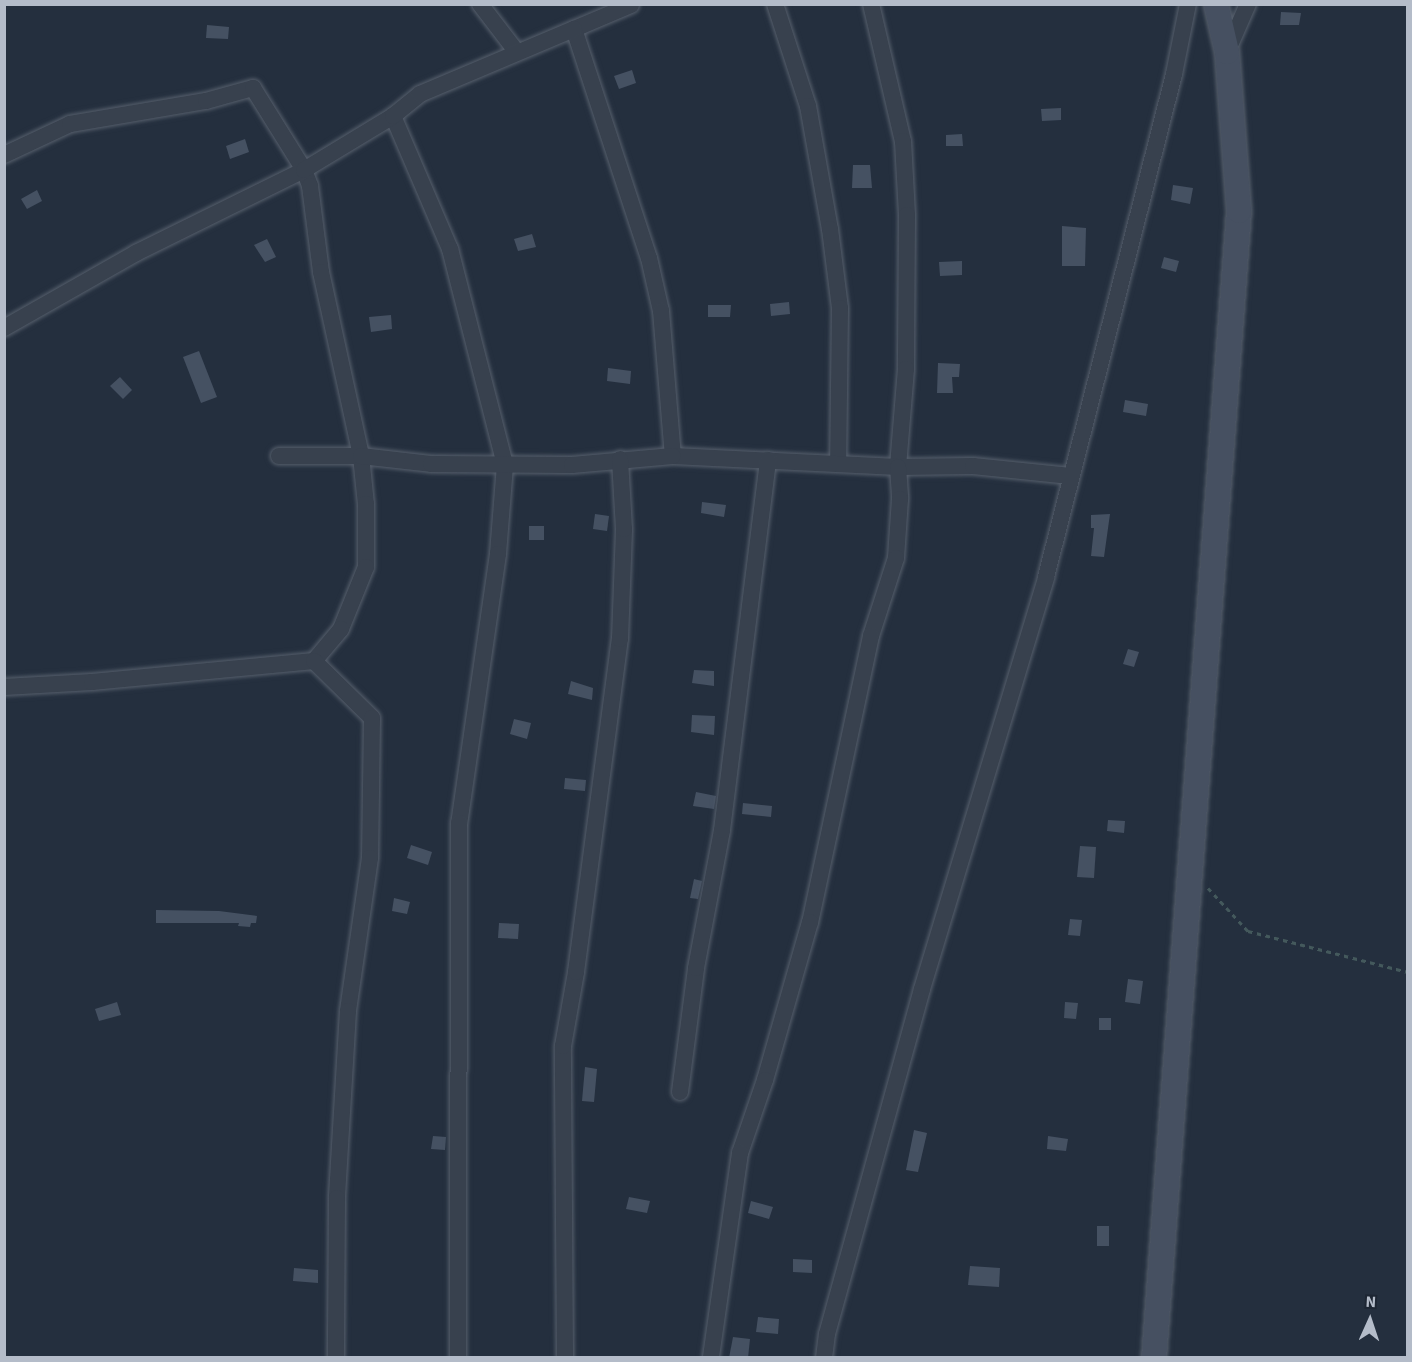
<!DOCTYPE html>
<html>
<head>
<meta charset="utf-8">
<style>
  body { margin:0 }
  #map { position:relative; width:1412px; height:1362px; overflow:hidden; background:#242f3e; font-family:"Source Sans 3",sans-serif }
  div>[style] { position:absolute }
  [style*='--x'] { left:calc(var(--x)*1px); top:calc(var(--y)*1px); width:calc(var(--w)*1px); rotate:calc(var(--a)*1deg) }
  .building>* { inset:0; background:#455162 }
  .path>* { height:3px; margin-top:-1.5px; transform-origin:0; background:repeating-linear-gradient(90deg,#44595c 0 4.5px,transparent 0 9px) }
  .roads { filter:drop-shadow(0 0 2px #565f6c) drop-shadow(0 0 2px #565f6c) }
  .minor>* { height:16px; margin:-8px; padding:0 8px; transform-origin:8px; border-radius:8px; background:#38414e }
  .secondary>* { height:24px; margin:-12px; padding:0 12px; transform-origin:12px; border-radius:12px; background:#465061 }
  span { translate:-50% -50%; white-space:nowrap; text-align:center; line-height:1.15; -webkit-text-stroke:5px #1d2633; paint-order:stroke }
  .frame { position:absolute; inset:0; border:6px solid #b4bcc9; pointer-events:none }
  .north { position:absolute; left:1340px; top:1290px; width:60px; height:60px; -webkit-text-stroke:4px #1d2633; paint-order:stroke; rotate:3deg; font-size:16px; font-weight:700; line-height:24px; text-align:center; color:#b4bcc9 }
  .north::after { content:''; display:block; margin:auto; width:21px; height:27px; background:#b4bcc9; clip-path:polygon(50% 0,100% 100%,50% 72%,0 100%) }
</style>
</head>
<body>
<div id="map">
  <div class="building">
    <div style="clip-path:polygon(1281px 12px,1301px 13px,1299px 25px,1280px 25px)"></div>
    <div style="clip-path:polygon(207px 25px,229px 27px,228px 39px,206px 38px)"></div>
    <div style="clip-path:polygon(632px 70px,636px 83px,619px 89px,614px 76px)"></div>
    <div style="clip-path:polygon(1061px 108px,1061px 120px,1042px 121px,1041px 109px)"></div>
    <div style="clip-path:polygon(962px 134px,963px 146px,946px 146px,946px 135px)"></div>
    <div style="clip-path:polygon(245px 139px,249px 152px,230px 159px,226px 146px)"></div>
    <div style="clip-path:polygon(853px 165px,870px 165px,872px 188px,852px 188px)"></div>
    <div style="clip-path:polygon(1173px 185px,1193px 188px,1190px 204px,1171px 200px)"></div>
    <div style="clip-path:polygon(37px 190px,42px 201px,27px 209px,21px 199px)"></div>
    <div style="clip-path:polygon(1062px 226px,1086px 228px,1085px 266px,1062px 266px)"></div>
    <div style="clip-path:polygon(532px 234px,536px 247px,518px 251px,514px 239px)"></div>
    <div style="clip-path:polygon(267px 239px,276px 257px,265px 262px,254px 245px)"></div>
    <div style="clip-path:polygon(1164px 257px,1179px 261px,1176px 272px,1161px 268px)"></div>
    <div style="clip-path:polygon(962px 261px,962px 275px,940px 276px,939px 262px)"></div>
    <div style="clip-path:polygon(789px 302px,790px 314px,771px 316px,770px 304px)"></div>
    <div style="clip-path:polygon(708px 305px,731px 305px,730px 317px,708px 317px)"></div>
    <div style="clip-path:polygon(391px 315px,392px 329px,371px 332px,369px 317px)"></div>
    <div style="clip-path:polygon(199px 351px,217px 397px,201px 403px,183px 357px)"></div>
    <div style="clip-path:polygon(938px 363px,960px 364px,959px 377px,952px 377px,953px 393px,937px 393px)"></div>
    <div style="clip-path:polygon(608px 368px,631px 371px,630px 384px,607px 381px)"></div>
    <div style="clip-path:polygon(120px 377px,132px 390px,123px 399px,110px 386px)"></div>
    <div style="clip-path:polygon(1125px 400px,1148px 404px,1146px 416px,1123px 412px)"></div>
    <div style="clip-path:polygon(702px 502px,726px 505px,724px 517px,701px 513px)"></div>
    <div style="clip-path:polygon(595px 514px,609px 516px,607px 531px,593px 529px)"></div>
    <div style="clip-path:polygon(1110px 514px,1104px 557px,1091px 556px,1094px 528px,1091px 528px,1091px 515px)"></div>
    <div style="clip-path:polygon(529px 526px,544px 526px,544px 540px,529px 540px)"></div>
    <div style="clip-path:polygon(1128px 649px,1139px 652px,1134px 667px,1123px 664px)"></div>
    <div style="clip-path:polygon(694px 670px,714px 671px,714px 686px,692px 683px)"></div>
    <div style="clip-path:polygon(571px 681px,593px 688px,592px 700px,568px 694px)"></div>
    <div style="clip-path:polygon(692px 715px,715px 716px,714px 735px,691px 732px)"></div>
    <div style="clip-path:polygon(514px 719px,531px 723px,527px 739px,510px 734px)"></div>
    <div style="clip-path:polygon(565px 778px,586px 780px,585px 791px,564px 789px)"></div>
    <div style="clip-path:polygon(696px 792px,716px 796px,714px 809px,693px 806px)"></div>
    <div style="clip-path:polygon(743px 803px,772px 806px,771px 817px,742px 814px)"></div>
    <div style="clip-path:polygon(1108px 820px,1125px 821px,1124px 833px,1107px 831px)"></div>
    <div style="clip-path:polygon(411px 845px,432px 852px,428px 865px,407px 858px)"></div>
    <div style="clip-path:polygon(1080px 846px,1096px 847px,1094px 878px,1077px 877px)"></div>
    <div style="clip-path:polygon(694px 879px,702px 881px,698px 899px,690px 898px)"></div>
    <div style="clip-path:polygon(394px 898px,410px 902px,407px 914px,392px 911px)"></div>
    <div style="clip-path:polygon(156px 910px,219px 911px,257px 916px,256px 923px,251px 923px,250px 927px,238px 926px,239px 923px,156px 923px)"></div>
    <div style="clip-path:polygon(1070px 919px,1082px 920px,1080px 936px,1068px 935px)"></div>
    <div style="clip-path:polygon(499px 923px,519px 924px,518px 939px,498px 938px)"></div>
    <div style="clip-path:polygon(1128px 979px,1143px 981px,1140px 1004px,1125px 1002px)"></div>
    <div style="clip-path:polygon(117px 1002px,121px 1015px,99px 1021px,95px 1009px)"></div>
    <div style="clip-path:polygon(1065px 1002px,1078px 1003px,1076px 1019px,1064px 1018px)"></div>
    <div style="clip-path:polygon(1099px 1018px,1111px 1018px,1111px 1030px,1099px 1030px)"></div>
    <div style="clip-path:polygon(585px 1067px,597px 1069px,594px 1102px,582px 1101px)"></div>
    <div style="clip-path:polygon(914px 1130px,927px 1133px,918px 1172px,906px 1170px)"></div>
    <div style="clip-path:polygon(433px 1136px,446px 1137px,445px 1150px,431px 1149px)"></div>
    <div style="clip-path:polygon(1048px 1136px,1068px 1139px,1066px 1151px,1047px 1149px)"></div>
    <div style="clip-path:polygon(629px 1197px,650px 1201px,647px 1213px,626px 1209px)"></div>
    <div style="clip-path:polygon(751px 1201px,773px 1207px,769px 1219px,748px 1213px)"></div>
    <div style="clip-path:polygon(1097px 1226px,1109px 1226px,1109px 1246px,1097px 1246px)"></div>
    <div style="clip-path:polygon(793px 1259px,812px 1260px,812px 1273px,793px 1272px)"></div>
    <div style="clip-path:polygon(970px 1266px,1000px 1268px,999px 1287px,968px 1285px)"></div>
    <div style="clip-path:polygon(294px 1268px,318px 1270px,318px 1283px,293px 1281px)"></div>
    <div style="clip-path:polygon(758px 1317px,779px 1319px,778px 1334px,756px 1332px)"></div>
    <div style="clip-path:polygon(733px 1337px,750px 1339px,748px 1358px,729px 1358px)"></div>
  </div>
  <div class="path">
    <div style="--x:1208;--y:888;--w:59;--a:47.1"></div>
    <div style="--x:1248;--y:931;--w:165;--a:14.4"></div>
  </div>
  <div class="roads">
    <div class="minor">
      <div style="--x:480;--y:4;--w:59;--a:52.5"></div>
      <div style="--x:775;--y:4;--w:107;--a:72.1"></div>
      <div style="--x:808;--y:106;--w:125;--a:79.9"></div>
      <div style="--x:830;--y:229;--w:80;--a:82.8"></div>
      <div style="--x:840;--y:308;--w:156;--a:90.7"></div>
      <div style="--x:871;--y:4;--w:141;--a:76.9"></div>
      <div style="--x:903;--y:141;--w:74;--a:86.9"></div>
      <div style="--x:907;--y:215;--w:154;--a:90.4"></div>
      <div style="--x:906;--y:369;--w:98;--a:94.7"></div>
      <div style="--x:898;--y:467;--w:75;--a:-0.8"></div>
      <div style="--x:973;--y:466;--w:98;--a:5.9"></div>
      <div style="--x:631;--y:5;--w:62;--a:157.2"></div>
      <div style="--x:574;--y:29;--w:241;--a:71.9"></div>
      <div style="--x:649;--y:258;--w:54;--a:77.2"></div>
      <div style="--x:661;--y:311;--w:145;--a:85.3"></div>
      <div style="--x:673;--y:456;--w:225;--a:2.8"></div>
      <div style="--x:898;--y:467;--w:32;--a:86"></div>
      <div style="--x:900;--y:499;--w:59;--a:93.9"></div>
      <div style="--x:896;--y:558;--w:82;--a:107.8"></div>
      <div style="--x:871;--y:636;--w:292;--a:102"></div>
      <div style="--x:810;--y:922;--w:164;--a:105.9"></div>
      <div style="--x:765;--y:1080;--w:77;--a:108.9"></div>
      <div style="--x:740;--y:1153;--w:207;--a:98.1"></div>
      <div style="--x:1227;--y:52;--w:52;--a:-66.4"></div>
      <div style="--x:393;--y:116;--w:145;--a:66.8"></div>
      <div style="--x:450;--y:249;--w:223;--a:75.7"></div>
      <div style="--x:505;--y:465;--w:89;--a:94.5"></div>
      <div style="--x:498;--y:554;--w:272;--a:98.2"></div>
      <div style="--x:459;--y:823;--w:535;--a:90.11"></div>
      <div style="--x:4;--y:155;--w:73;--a:-25.2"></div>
      <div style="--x:70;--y:124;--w:138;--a:-9.6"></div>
      <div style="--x:206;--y:101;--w:49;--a:-15.5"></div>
      <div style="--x:253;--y:88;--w:97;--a:58.1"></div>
      <div style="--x:304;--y:170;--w:17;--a:69"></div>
      <div style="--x:310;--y:186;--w:87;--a:82.7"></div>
      <div style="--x:321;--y:272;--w:188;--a:77.7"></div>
      <div style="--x:361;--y:456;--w:48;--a:84.1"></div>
      <div style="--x:366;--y:504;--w:63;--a:90"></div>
      <div style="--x:366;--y:567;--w:67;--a:112"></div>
      <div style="--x:341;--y:629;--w:42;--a:130.2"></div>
      <div style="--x:4;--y:328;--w:152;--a:-29.6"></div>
      <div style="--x:136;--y:253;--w:187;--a:-26.3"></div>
      <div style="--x:304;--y:170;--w:104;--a:-31.2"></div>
      <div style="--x:393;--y:116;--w:35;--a:-39"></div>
      <div style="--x:420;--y:94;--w:167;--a:-22.9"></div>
      <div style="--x:279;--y:456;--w:82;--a:0"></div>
      <div style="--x:361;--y:456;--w:70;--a:6.5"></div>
      <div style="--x:431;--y:464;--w:141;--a:0.4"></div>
      <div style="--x:572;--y:465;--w:101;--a:-5.1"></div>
      <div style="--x:4;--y:687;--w:88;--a:-3.3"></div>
      <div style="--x:92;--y:682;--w:223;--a:-5.4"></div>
      <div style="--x:314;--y:661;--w:81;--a:44.5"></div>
      <div style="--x:372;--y:718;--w:140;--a:90.8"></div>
      <div style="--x:370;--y:858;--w:155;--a:98.2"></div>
      <div style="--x:348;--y:1011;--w:187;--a:93.4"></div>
      <div style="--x:337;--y:1198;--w:160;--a:90.4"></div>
      <div style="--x:680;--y:1092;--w:125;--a:-82.6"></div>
      <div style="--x:696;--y:968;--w:140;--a:-79.3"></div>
      <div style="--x:722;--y:830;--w:373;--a:-82.9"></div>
      <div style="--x:565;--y:1358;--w:312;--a:-90.4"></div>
      <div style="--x:563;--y:1046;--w:75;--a:-80"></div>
      <div style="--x:576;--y:972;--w:336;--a:-82.5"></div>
      <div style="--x:620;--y:639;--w:110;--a:-87.9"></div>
      <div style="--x:624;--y:529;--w:70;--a:-93.3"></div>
      <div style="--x:824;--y:1358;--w:24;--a:-83"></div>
      <div style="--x:827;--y:1334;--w:358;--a:-74.6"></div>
      <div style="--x:922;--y:989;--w:430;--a:-73.2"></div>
      <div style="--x:1046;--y:577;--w:519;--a:-75.72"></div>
      <div style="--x:1174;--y:74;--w:71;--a:-78.7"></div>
    </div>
    <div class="secondary">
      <div style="--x:1154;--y:1358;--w:1150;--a:-85.76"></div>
      <div style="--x:1239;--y:211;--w:159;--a:-94.3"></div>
      <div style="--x:1227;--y:52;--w:49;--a:-102.9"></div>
    </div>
  </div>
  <div class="frame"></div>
  <div class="north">N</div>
</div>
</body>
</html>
